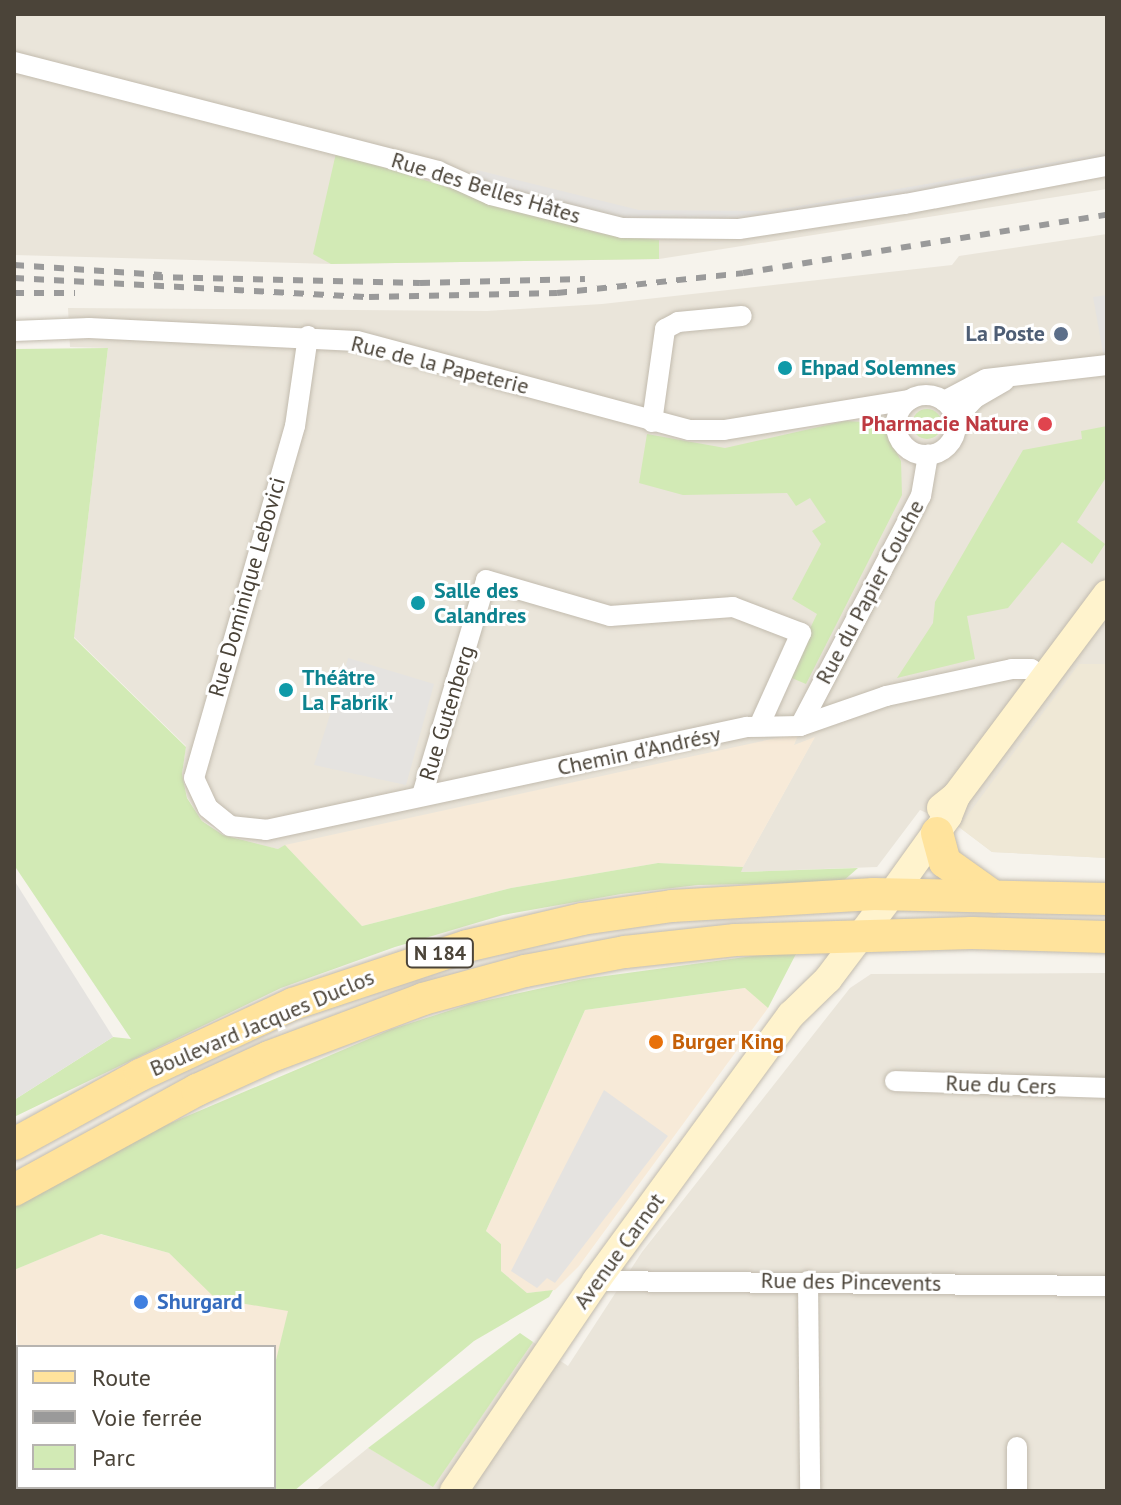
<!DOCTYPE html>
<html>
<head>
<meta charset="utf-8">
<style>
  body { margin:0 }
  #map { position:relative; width:1121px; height:1505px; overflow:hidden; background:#f6f3ec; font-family:"PT Sans",sans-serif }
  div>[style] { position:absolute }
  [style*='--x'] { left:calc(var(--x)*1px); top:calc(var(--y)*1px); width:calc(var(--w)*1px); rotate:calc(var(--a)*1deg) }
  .residential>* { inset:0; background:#eae5da }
  .commercial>* { inset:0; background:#f7ead8 }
  .education>* { inset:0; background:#efe8d6 }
  .green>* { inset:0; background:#d2eab5 }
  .round { border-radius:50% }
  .parking>* { inset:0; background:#e5e3e0 }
  .roads { filter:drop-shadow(0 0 2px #c2bbae) drop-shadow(0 0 2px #c2bbae) }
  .minor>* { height:20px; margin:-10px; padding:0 10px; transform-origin:10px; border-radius:10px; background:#fff }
  .minor>.ring { margin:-10px; padding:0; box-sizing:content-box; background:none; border:20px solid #fff; border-radius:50% }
  .secondary>* { height:28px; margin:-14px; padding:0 14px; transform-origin:14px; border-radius:14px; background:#fff3cd }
  .primary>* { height:32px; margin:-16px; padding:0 16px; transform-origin:16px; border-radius:16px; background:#ffe39c }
  .rail>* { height:6px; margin-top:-3px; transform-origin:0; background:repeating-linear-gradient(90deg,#9a9a9a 0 10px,transparent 0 20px) }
  .dots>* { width:22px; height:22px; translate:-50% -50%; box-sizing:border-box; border:4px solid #fff; border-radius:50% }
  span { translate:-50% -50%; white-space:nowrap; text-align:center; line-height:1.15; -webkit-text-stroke:6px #fff; paint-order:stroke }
  .shield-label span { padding:2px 6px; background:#fff; border:2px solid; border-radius:6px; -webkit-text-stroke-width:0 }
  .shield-label { font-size:20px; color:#4b4439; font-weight:700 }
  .street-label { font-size:22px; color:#4b4439 }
  .service-label { font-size:22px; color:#4e5e75; font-weight:700 }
  .right { translate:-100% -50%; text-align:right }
  .culture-label { font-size:22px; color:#0d838f; font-weight:700 }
  .left { translate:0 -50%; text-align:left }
  .health-label { font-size:22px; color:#be3a42; font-weight:700 }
  .food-label { font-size:22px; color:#c56008; font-weight:700 }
  .shop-label { font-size:22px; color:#366cbe; font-weight:700 }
  .frame { position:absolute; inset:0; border:16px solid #4b4439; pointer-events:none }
  .legend { position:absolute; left:16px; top:1345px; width:260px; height:144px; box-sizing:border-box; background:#fff; border:2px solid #b7b4b0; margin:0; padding:10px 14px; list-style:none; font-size:24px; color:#4b4439 }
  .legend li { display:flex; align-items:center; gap:16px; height:40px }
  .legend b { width:40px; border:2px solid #b7b4b0 }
</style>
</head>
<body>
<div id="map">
  <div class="residential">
    <div style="clip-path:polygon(14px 14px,1107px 14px,1107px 189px,659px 259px,331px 264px,14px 255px)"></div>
    <div style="clip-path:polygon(1107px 234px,1107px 858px,992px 852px,959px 827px,920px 810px,877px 867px,740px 872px,814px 738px,793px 746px,798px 734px,278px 849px,247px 843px,202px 821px,187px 797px,182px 774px,186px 746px,74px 637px,108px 348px,70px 347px,68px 308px,487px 311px,602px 304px,952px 265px,959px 256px)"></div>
    <div style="clip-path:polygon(1107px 973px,1107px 1491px,315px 1491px,368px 1448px,433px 1486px,533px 1342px,568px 1366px,642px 1252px,850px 988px,871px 974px)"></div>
  </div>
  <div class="commercial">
    <div style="clip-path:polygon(799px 733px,794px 745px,815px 737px,743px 867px,658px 863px,511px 888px,362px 926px,285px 845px)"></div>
    <div style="clip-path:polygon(746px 988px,768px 1008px,579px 1266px,555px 1290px,527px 1293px,501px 1271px,501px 1244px,486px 1231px,585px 1010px)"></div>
    <div style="clip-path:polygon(100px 1234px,169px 1253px,217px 1299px,289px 1310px,274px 1368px,274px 1347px,18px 1347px,18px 1353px,14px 1270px)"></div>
    <div style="clip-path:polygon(74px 1487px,244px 1487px,243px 1491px)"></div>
  </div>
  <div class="education">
    <div style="clip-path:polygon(1079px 664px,1107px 664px,1107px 858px,992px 852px,959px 827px)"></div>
  </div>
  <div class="green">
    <div style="clip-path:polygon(336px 153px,598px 233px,659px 240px,659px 259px,331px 264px,313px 254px)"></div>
    <div style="clip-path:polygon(108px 348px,74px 638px,186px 747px,182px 774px,187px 798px,202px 821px,223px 835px,278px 849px,285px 845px,362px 926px,511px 888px,658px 863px,743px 867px,741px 872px,858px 868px,842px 882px,698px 885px,621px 894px,503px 915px,395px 947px,281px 988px,14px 1117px,14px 1100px,113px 1037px,131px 1039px,14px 865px,14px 349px)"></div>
    <div class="round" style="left:912px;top:409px;width:30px;height:30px"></div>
    <div style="clip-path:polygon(845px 421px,865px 422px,886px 432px,901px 461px,902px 495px,806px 684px,787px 676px,817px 614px,792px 599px,821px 544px,812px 531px,826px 522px,810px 498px,796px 506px,787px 493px,683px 495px,639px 483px,647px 434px,725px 448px)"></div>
    <div style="clip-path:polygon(1107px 426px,1107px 476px,1077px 522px,1105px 544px,1092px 564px,1062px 542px,1008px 608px,967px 616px,975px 659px,897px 678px,933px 623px,935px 602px,1023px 450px,1082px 439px,1081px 431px)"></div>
    <div style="clip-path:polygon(798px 950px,768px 1008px,745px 988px,585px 1010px,486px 1231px,501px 1244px,501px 1271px,527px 1293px,553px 1290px,549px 1297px,474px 1341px,294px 1491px,243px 1491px,274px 1487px,274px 1368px,288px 1311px,216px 1299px,169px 1253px,101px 1234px,14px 1270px,14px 1204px,112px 1148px,392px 1029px,470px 1004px,583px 979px)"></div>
    <div style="clip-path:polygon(520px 1333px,533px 1342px,433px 1487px,368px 1448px)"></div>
  </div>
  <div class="parking">
    <div style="clip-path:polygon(1107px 153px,1107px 163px,771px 219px,644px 223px,474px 183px,477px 170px,639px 210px,770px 211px)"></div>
    <div style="clip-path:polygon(1107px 295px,1107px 358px,1104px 358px,1093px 297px)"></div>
    <div style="clip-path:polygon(348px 658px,434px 684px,406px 785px,314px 765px)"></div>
    <div style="clip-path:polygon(14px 880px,113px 1037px,14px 1100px)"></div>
    <div style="clip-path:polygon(604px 1090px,668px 1136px,555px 1283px,547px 1278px,537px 1288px,511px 1271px)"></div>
  </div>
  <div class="roads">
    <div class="minor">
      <div style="--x:14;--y:62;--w:438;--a:14.4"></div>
      <div style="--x:438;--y:171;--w:58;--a:24.4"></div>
      <div style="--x:491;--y:195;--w:135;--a:14.1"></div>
      <div style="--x:622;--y:228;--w:117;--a:0.5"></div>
      <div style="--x:739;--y:229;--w:168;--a:-8.6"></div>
      <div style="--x:905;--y:204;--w:206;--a:-10.7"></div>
      <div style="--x:14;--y:331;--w:75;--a:-2.3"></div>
      <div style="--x:89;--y:328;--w:268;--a:2.8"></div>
      <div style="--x:357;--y:341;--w:344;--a:15"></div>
      <div style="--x:689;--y:430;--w:35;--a:0"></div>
      <div style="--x:724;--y:430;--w:188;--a:-9.2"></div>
      <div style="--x:308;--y:336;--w:91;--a:98.2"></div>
      <div style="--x:295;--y:426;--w:366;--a:106"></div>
      <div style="--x:194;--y:778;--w:33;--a:65"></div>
      <div style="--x:208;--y:808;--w:28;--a:39"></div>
      <div style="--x:230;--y:826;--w:36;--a:6"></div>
      <div style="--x:266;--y:830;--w:492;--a:-12.1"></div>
      <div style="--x:747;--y:727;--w:53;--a:-1.1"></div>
      <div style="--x:800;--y:726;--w:91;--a:-19.2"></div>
      <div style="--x:886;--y:696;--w:129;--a:-12.1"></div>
      <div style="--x:1012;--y:669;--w:19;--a:0"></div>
      <div style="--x:1031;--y:669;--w:15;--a:37"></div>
      <div class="ring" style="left:896px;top:395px;width:40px;height:40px"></div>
      <div style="--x:944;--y:401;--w:47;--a:-27.6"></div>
      <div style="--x:986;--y:379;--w:122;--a:-6.6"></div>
      <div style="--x:955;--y:419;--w:29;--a:-46"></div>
      <div style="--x:975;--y:398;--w:34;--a:-30"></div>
      <div style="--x:652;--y:422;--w:94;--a:-82"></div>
      <div style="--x:665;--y:329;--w:15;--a:-28"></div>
      <div style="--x:678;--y:322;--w:64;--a:-5.4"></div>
      <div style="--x:800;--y:726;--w:260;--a:-62.3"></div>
      <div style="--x:921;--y:496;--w:42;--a:-80.3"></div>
      <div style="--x:422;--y:795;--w:224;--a:-73.4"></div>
      <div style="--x:486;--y:580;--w:129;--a:16.2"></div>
      <div style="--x:610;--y:616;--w:123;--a:-4.2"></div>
      <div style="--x:733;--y:607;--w:73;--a:20.9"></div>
      <div style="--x:801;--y:633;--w:102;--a:114.3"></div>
      <div style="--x:895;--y:1081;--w:212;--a:1.9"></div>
      <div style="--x:596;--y:1281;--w:511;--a:0.56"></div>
      <div style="--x:808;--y:1281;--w:208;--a:89.4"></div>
      <div style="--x:1017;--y:1447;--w:44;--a:90"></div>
    </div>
    <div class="secondary">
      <div style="--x:941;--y:808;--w:19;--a:-39"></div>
      <div style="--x:956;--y:796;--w:252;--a:-53.2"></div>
      <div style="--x:14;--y:1411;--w:10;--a:66"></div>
      <div style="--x:46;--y:1487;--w:4;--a:63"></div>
      <div style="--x:454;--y:1491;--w:254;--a:-55.9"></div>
      <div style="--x:596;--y:1281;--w:330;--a:-53.8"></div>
      <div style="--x:791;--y:1015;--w:52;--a:-44.2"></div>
      <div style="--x:828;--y:979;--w:106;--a:-53"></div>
      <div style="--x:892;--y:894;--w:96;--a:-54.3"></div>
      <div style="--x:948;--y:816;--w:22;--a:-68"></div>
    </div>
    <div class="primary">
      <div style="--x:937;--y:833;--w:30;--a:75"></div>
      <div style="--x:945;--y:862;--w:60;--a:35.5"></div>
      <div style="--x:14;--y:1144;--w:144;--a:-28.7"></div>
      <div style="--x:140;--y:1075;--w:169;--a:-24.9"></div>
      <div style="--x:293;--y:1004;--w:183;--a:-18.4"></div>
      <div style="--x:467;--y:946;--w:118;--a:-13.2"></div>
      <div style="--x:582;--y:919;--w:91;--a:-8.2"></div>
      <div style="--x:672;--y:906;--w:202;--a:-3.4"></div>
      <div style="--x:874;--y:894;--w:233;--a:1.2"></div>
      <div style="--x:14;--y:1190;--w:209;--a:-28.7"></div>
      <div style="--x:197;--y:1090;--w:79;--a:-24.6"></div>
      <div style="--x:269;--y:1057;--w:165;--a:-20.6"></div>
      <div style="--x:423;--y:999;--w:106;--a:-15.4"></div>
      <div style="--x:525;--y:971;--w:102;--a:-10.8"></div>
      <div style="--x:625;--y:952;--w:111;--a:-6.2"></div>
      <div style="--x:735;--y:940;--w:237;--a:-1.7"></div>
      <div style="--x:972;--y:933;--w:135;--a:1.7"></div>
    </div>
  </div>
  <div class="rail">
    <div style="--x:14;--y:265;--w:148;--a:3.9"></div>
    <div style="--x:153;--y:277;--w:267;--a:1.3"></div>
    <div style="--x:420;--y:283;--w:165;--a:-1.4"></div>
    <div style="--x:14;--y:278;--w:356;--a:3.1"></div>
    <div style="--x:369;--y:297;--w:188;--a:-1.2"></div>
    <div style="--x:557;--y:293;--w:187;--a:-6.1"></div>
    <div style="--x:743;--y:273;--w:369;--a:-9.1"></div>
    <div style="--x:14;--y:293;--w:61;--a:0"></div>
  </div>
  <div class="dots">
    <div style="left:1061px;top:334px;background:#5c6f8a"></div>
    <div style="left:785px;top:368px;background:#0f9aa8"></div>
    <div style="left:1045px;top:424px;background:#e0444e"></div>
    <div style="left:418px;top:603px;background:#0f9aa8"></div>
    <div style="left:286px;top:690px;background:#0f9aa8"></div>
    <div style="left:656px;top:1042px;background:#e8710a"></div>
    <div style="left:141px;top:1302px;background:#3f7fe0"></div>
  </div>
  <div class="shield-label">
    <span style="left:440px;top:953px">N 184</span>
  </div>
  <div class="street-label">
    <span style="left:486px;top:188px;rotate:17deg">Rue des Belles Hâtes</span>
    <span style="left:440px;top:365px;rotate:14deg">Rue de la Papeterie</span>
    <span style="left:247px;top:587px;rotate:-74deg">Rue Dominique Lebovici</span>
    <span style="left:870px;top:592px;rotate:-62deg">Rue du Papier Couche</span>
    <span style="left:447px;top:713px;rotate:-73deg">Rue Gutenberg</span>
    <span style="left:639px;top:751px;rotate:-12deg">Chemin d'Andrésy</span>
    <span style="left:262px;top:1023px;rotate:-23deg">Boulevard Jacques Duclos</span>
    <span style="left:1001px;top:1085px;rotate:2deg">Rue du Cers</span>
    <span style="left:619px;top:1251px;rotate:-54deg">Avenue Carnot</span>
    <span style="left:851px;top:1282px;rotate:1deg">Rue des Pincevents</span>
  </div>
  <div class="service-label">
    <span class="right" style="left:1045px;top:334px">La Poste</span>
  </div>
  <div class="culture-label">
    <span class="left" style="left:801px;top:368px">Ehpad Solemnes</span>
    <span class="left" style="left:434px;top:603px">Salle des<br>Calandres</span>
    <span class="left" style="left:302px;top:690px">Théâtre<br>La Fabrik'</span>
  </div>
  <div class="health-label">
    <span class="right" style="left:1029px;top:424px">Pharmacie Nature</span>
  </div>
  <div class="food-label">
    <span class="left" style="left:672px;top:1042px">Burger King</span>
  </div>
  <div class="shop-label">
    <span class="left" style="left:157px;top:1302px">Shurgard</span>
  </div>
  <div class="frame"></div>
  <ul class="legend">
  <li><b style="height:10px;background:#ffe39c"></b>Route</li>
  <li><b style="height:10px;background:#9a9a9a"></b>Voie ferrée</li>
  <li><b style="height:22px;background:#d2eab5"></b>Parc</li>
  </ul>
</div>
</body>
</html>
